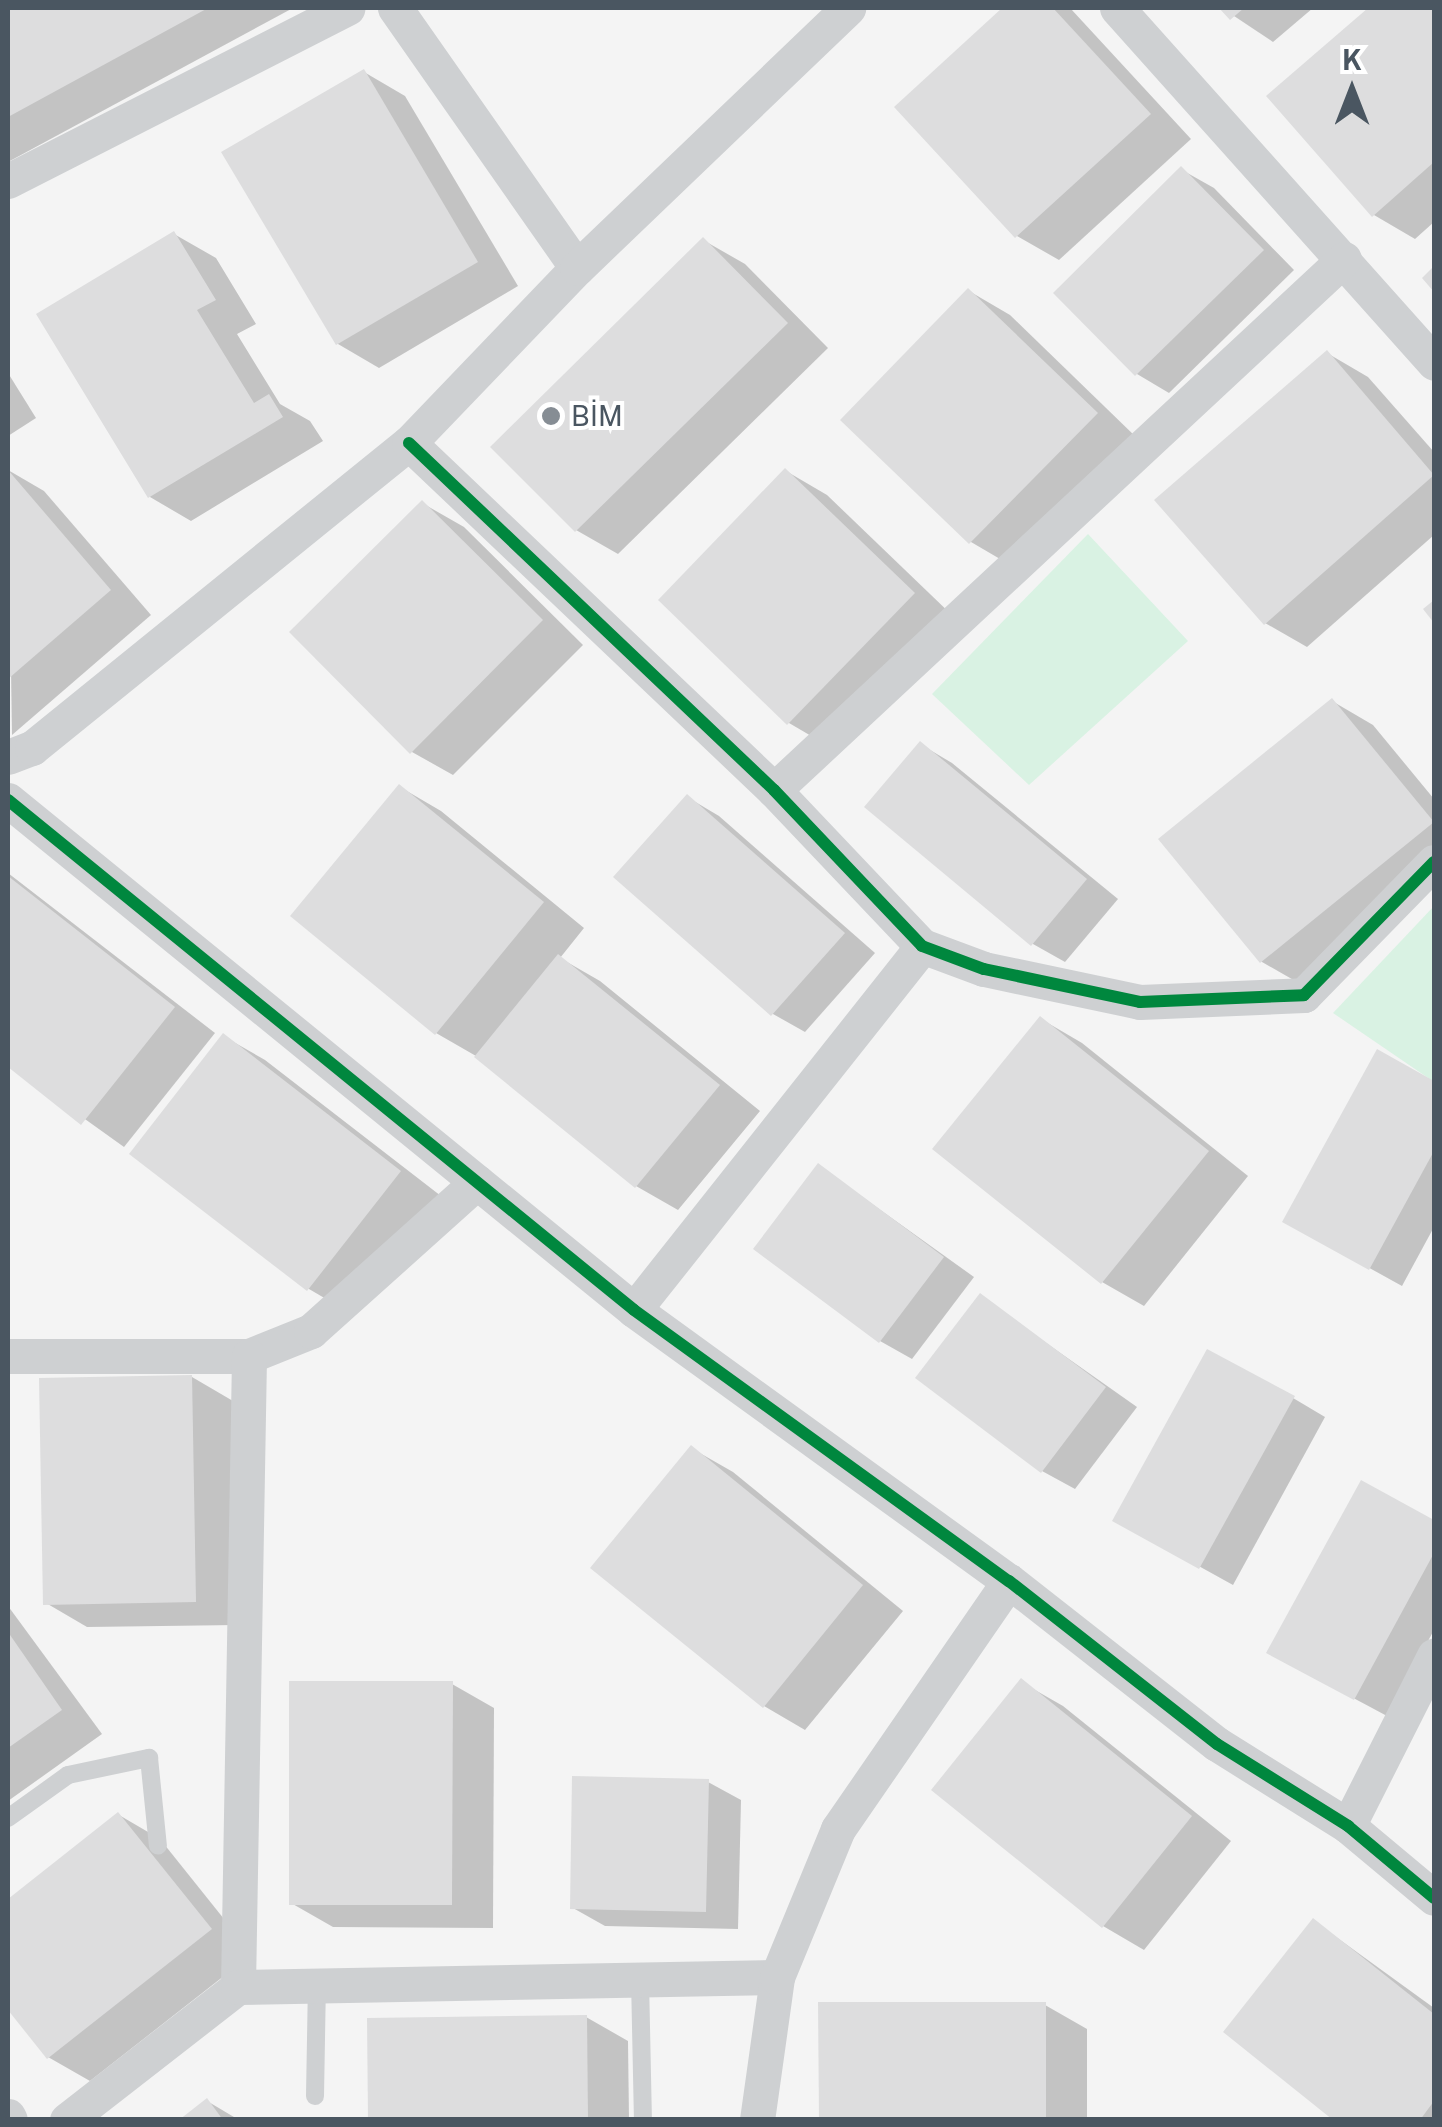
<!DOCTYPE html>
<html>
<head>
<meta charset="utf-8">
<style>
  body { margin:0 }
  #map { position:relative; width:1442px; height:2127px; overflow:hidden; background:#f4f4f4; font-family:"Public Sans",sans-serif }
  div>[style] { position:absolute }
  [style*='--x'] { left:calc(var(--x)*1px); top:calc(var(--y)*1px); width:calc(var(--w)*1px); rotate:calc(var(--a)*1deg) }
  .green>* { inset:0; background:#d9f2e3 }
  .shadow>* { inset:0; background:#0003 }
  .building>* { inset:0; background:#ddddde }
  .service>* { height:18px; margin:-9px; padding:0 9px; transform-origin:9px; border-radius:9px; background:#ced0d2 }
  .minor>* { height:35px; margin:-17.5px; padding:0 17.5px; transform-origin:17.5px; border-radius:17.5px; background:#ced0d2 }
  .cycleway>* { height:12px; margin:-6px; padding:0 6px; transform-origin:6px; border-radius:6px; background:#00873e }
  .dots>* { width:28px; height:28px; translate:-50% -50%; box-sizing:border-box; border:5px solid #fff; border-radius:50% }
  span { translate:-50% -50%; white-space:nowrap; text-align:center; line-height:1.15; -webkit-text-stroke:8px #fff; paint-order:stroke }
  .poi-label { font-size:28px; color:#4a5661 }
  .left { translate:0 -50%; text-align:left }
  .frame { position:absolute; inset:0; border:10px solid #4a5661; pointer-events:none }
  .north { position:absolute; left:1302px; top:40px; width:100px; height:100px; -webkit-text-stroke:8px #fff; paint-order:stroke; rotate:0deg; font-size:28px; font-weight:700; line-height:40px; text-align:center; color:#4a5661 }
  .north::after { content:''; display:block; margin:auto; width:35px; height:45px; background:#4a5661; clip-path:polygon(50% 0,100% 100%,50% 72%,0 100%) }
</style>
</head>
<body>
<div id="map">
  <div class="green">
    <div style="clip-path:polygon(1088px 534px,1188px 641px,1029px 785px,932px 694px)"></div>
    <div style="clip-path:polygon(1434px 906px,1434px 1082px,1333px 1013px)"></div>
  </div>
  <div class="shadow">
    <div style="clip-path:polygon(8px 8px,293px 8px,8px 162px)"></div>
    <div style="clip-path:polygon(1005px 8px,1071px 9px,1191px 139px,1059px 260px,1017px 236px,897px 107px)"></div>
    <div style="clip-path:polygon(1222px 8px,1313px 8px,1273px 42px)"></div>
    <div style="clip-path:polygon(1371px 8px,1434px 8px,1434px 222px,1415px 239px,1374px 215px,1270px 96px)"></div>
    <div style="clip-path:polygon(364px 72px,405px 96px,518px 286px,379px 368px,338px 344px)"></div>
    <div style="clip-path:polygon(1182px 170px,1214px 188px,1294px 270px,1169px 393px,1137px 374px,1056px 293px)"></div>
    <div style="clip-path:polygon(174px 234px,216px 258px,256px 324px,237px 334px,280px 404px,310px 421px,323px 441px,191px 521px,150px 497px)"></div>
    <div style="clip-path:polygon(703px 240px,745px 264px,828px 348px,618px 554px,576px 530px)"></div>
    <div style="clip-path:polygon(969px 291px,1010px 315px,1137px 438px,1012px 566px,971px 542px,844px 420px)"></div>
    <div style="clip-path:polygon(1327px 353px,1368px 377px,1434px 452px,1434px 535px,1307px 647px,1265px 623px)"></div>
    <div style="clip-path:polygon(8px 373px,36px 418px,8px 436px)"></div>
    <div style="clip-path:polygon(8px 470px,44px 491px,151px 615px,12px 735px)"></div>
    <div style="clip-path:polygon(786px 471px,827px 495px,955px 618px,830px 747px,789px 723px)"></div>
    <div style="clip-path:polygon(422px 503px,464px 527px,583px 645px,453px 775px,412px 752px)"></div>
    <div style="clip-path:polygon(1332px 701px,1373px 725px,1434px 799px,1434px 879px,1304px 986px,1262px 962px,1162px 840px)"></div>
    <div style="clip-path:polygon(920px 744px,952px 763px,1118px 899px,1065px 962px,1033px 944px)"></div>
    <div style="clip-path:polygon(400px 787px,441px 811px,584px 928px,560px 958px,600px 981px,760px 1111px,678px 1210px,636px 1186px,476px 1056px,436px 1033px)"></div>
    <div style="clip-path:polygon(687px 797px,719px 816px,875px 953px,805px 1032px,773px 1014px)"></div>
    <div style="clip-path:polygon(8px 873px,215px 1033px,124px 1147px,8px 1064px)"></div>
    <div style="clip-path:polygon(1041px 1019px,1082px 1043px,1248px 1176px,1144px 1306px,1102px 1282px,936px 1149px)"></div>
    <div style="clip-path:polygon(223px 1036px,265px 1060px,441px 1196px,350px 1313px,309px 1289px,133px 1153px)"></div>
    <div style="clip-path:polygon(1378px 1053px,1434px 1084px,1434px 1227px,1402px 1286px,1317px 1239px)"></div>
    <div style="clip-path:polygon(819px 1166px,974px 1277px,912px 1359px,880px 1341px)"></div>
    <div style="clip-path:polygon(981px 1297px,1137px 1407px,1075px 1489px,1042px 1471px)"></div>
    <div style="clip-path:polygon(192px 1377px,233px 1401px,237px 1625px,87px 1627px,46px 1603px)"></div>
    <div style="clip-path:polygon(1293px 1398px,1325px 1417px,1233px 1585px,1148px 1538px)"></div>
    <div style="clip-path:polygon(691px 1448px,733px 1472px,903px 1611px,805px 1730px,764px 1706px)"></div>
    <div style="clip-path:polygon(1362px 1484px,1434px 1523px,1434px 1630px,1387px 1716px,1301px 1670px)"></div>
    <div style="clip-path:polygon(8px 1606px,102px 1734px,8px 1801px)"></div>
    <div style="clip-path:polygon(1021px 1682px,1063px 1706px,1231px 1841px,1144px 1950px,1103px 1926px)"></div>
    <div style="clip-path:polygon(452px 1684px,494px 1708px,493px 1928px,333px 1927px,291px 1903px)"></div>
    <div style="clip-path:polygon(708px 1782px,741px 1800px,738px 1929px,605px 1926px,573px 1908px)"></div>
    <div style="clip-path:polygon(119px 1815px,160px 1839px,252px 1954px,90px 2081px,48px 2057px,8px 2006px,8px 1902px)"></div>
    <div style="clip-path:polygon(1314px 1921px,1434px 2008px,1434px 2120px,1338px 2120px)"></div>
    <div style="clip-path:polygon(1045px 2005px,1087px 2029px,1087px 2120px,821px 2120px)"></div>
    <div style="clip-path:polygon(586px 2017px,628px 2041px,629px 2120px,371px 2120px)"></div>
    <div style="clip-path:polygon(207px 2101px,239px 2120px,183px 2120px)"></div>
  </div>
  <div class="building">
    <div style="clip-path:polygon(8px 8px,208px 8px,8px 117px)"></div>
    <div style="clip-path:polygon(1002px 8px,1053px 8px,1151px 114px,1015px 238px,894px 107px)"></div>
    <div style="clip-path:polygon(1219px 8px,1244px 8px,1230px 20px)"></div>
    <div style="clip-path:polygon(1368px 8px,1434px 8px,1434px 162px,1372px 217px,1266px 96px)"></div>
    <div style="clip-path:polygon(364px 69px,478px 262px,336px 345px,221px 152px)"></div>
    <div style="clip-path:polygon(1181px 166px,1264px 250px,1135px 376px,1053px 293px)"></div>
    <div style="clip-path:polygon(174px 231px,216px 300px,197px 310px,254px 403px,269px 394px,283px 417px,148px 498px,36px 314px)"></div>
    <div style="clip-path:polygon(703px 237px,788px 323px,575px 532px,490px 447px)"></div>
    <div style="clip-path:polygon(1434px 266px,1434px 292px,1422px 278px)"></div>
    <div style="clip-path:polygon(968px 288px,1098px 413px,969px 544px,840px 420px)"></div>
    <div style="clip-path:polygon(1327px 350px,1434px 475px,1264px 625px,1154px 500px)"></div>
    <div style="clip-path:polygon(785px 468px,915px 593px,787px 725px,658px 600px)"></div>
    <div style="clip-path:polygon(8px 470px,111px 590px,8px 679px)"></div>
    <div style="clip-path:polygon(422px 500px,543px 620px,410px 754px,289px 632px)"></div>
    <div style="clip-path:polygon(1434px 600px,1434px 623px,1423px 609px)"></div>
    <div style="clip-path:polygon(1332px 698px,1434px 822px,1260px 963px,1158px 839px)"></div>
    <div style="clip-path:polygon(920px 741px,1087px 879px,1031px 946px,864px 807px)"></div>
    <div style="clip-path:polygon(399px 784px,544px 902px,435px 1035px,290px 916px)"></div>
    <div style="clip-path:polygon(687px 794px,845px 933px,771px 1016px,613px 877px)"></div>
    <div style="clip-path:polygon(8px 876px,175px 1007px,81px 1125px,8px 1067px)"></div>
    <div style="clip-path:polygon(558px 954px,720px 1085px,635px 1188px,474px 1057px)"></div>
    <div style="clip-path:polygon(1040px 1016px,1209px 1151px,1101px 1284px,932px 1149px)"></div>
    <div style="clip-path:polygon(223px 1033px,401px 1171px,307px 1291px,129px 1154px)"></div>
    <div style="clip-path:polygon(1377px 1049px,1434px 1081px,1434px 1151px,1369px 1270px,1282px 1222px)"></div>
    <div style="clip-path:polygon(818px 1163px,944px 1257px,879px 1343px,753px 1249px)"></div>
    <div style="clip-path:polygon(980px 1293px,1106px 1387px,1041px 1473px,915px 1378px)"></div>
    <div style="clip-path:polygon(1207px 1349px,1295px 1396px,1199px 1569px,1112px 1521px)"></div>
    <div style="clip-path:polygon(192px 1375px,196px 1602px,43px 1605px,39px 1378px)"></div>
    <div style="clip-path:polygon(691px 1445px,863px 1585px,763px 1708px,590px 1568px)"></div>
    <div style="clip-path:polygon(1361px 1480px,1434px 1520px,1434px 1553px,1354px 1700px,1266px 1653px)"></div>
    <div style="clip-path:polygon(8px 1632px,62px 1710px,8px 1748px)"></div>
    <div style="clip-path:polygon(1021px 1678px,1192px 1816px,1102px 1928px,931px 1790px)"></div>
    <div style="clip-path:polygon(289px 1681px,453px 1681px,452px 1905px,289px 1905px)"></div>
    <div style="clip-path:polygon(572px 1776px,709px 1779px,706px 1912px,570px 1909px)"></div>
    <div style="clip-path:polygon(118px 1812px,212px 1929px,47px 2059px,8px 2010px,8px 1899px)"></div>
    <div style="clip-path:polygon(1313px 1918px,1434px 2014px,1434px 2101px,1420px 2120px,1333px 2120px,1223px 2032px)"></div>
    <div style="clip-path:polygon(818px 2002px,1046px 2002px,1046px 2120px,819px 2120px)"></div>
    <div style="clip-path:polygon(587px 2015px,588px 2120px,368px 2120px,367px 2018px)"></div>
    <div style="clip-path:polygon(207px 2098px,223px 2120px,179px 2120px)"></div>
  </div>
  <div class="service">
    <div style="--x:8;--y:1818;--w:74;--a:-35.6"></div>
    <div style="--x:68;--y:1775;--w:83;--a:-11.9"></div>
    <div style="--x:149;--y:1758;--w:88;--a:84.2"></div>
    <div style="--x:640;--y:1979;--w:141;--a:88.8"></div>
    <div style="--x:315;--y:2096;--w:111;--a:-89"></div>
  </div>
  <div class="minor">
    <div style="--x:395;--y:8;--w:317;--a:55"></div>
    <div style="--x:1117;--y:8;--w:476;--a:48.2"></div>
    <div style="--x:8;--y:181;--w:381;--a:-27"></div>
    <div style="--x:409;--y:443;--w:504;--a:43.55"></div>
    <div style="--x:774;--y:790;--w:215;--a:46.5"></div>
    <div style="--x:922;--y:946;--w:66;--a:20.4"></div>
    <div style="--x:984;--y:969;--w:159;--a:11.9"></div>
    <div style="--x:1140;--y:1002;--w:164;--a:-2.4"></div>
    <div style="--x:1304;--y:995;--w:186;--a:-45.7"></div>
    <div style="--x:8;--y:757;--w:26;--a:-21"></div>
    <div style="--x:32;--y:748;--w:485;--a:-39"></div>
    <div style="--x:409;--y:443;--w:243;--a:-46.2"></div>
    <div style="--x:577;--y:268;--w:376;--a:-43.8"></div>
    <div style="--x:774;--y:790;--w:779;--a:-42.97"></div>
    <div style="--x:8;--y:800;--w:807;--a:39.17"></div>
    <div style="--x:634;--y:1310;--w:463;--a:35.9"></div>
    <div style="--x:1009;--y:1581;--w:264;--a:38.1"></div>
    <div style="--x:1217;--y:1744;--w:155;--a:32"></div>
    <div style="--x:1348;--y:1826;--w:112;--a:39.9"></div>
    <div style="--x:634;--y:1310;--w:464;--a:-51.6"></div>
    <div style="--x:8;--y:1356;--w:241;--a:0"></div>
    <div style="--x:249;--y:1356;--w:67;--a:-22"></div>
    <div style="--x:311;--y:1331;--w:223;--a:-41.9"></div>
    <div style="--x:1348;--y:1826;--w:191;--a:-63.2"></div>
    <div style="--x:238;--y:1987;--w:631;--a:-89"></div>
    <div style="--x:8;--y:2116;--w:4;--a:63"></div>
    <div style="--x:67;--y:2120;--w:217;--a:-37.9"></div>
    <div style="--x:238;--y:1987;--w:539;--a:-1.06"></div>
    <div style="--x:757;--y:2120;--w:144;--a:-82"></div>
    <div style="--x:777;--y:1977;--w:160;--a:-67.6"></div>
    <div style="--x:838;--y:1829;--w:301;--a:-55.4"></div>
  </div>
  <div class="cycleway">
    <div style="--x:409;--y:443;--w:504;--a:43.55"></div>
    <div style="--x:774;--y:790;--w:215;--a:46.5"></div>
    <div style="--x:922;--y:946;--w:66;--a:20.4"></div>
    <div style="--x:984;--y:969;--w:159;--a:11.9"></div>
    <div style="--x:1140;--y:1002;--w:164;--a:-2.4"></div>
    <div style="--x:1304;--y:995;--w:186;--a:-45.7"></div>
    <div style="--x:8;--y:800;--w:807;--a:39.17"></div>
    <div style="--x:634;--y:1310;--w:463;--a:35.9"></div>
    <div style="--x:1009;--y:1581;--w:264;--a:38.1"></div>
    <div style="--x:1217;--y:1744;--w:155;--a:32"></div>
    <div style="--x:1348;--y:1826;--w:112;--a:39.9"></div>
  </div>
  <div class="dots">
    <div style="left:551px;top:416px;background:#868d94"></div>
  </div>
  <div class="poi-label">
    <span class="left" style="left:571px;top:416px">BİM</span>
  </div>
  <div class="frame"></div>
  <div class="north">K</div>
</div>
</body>
</html>
